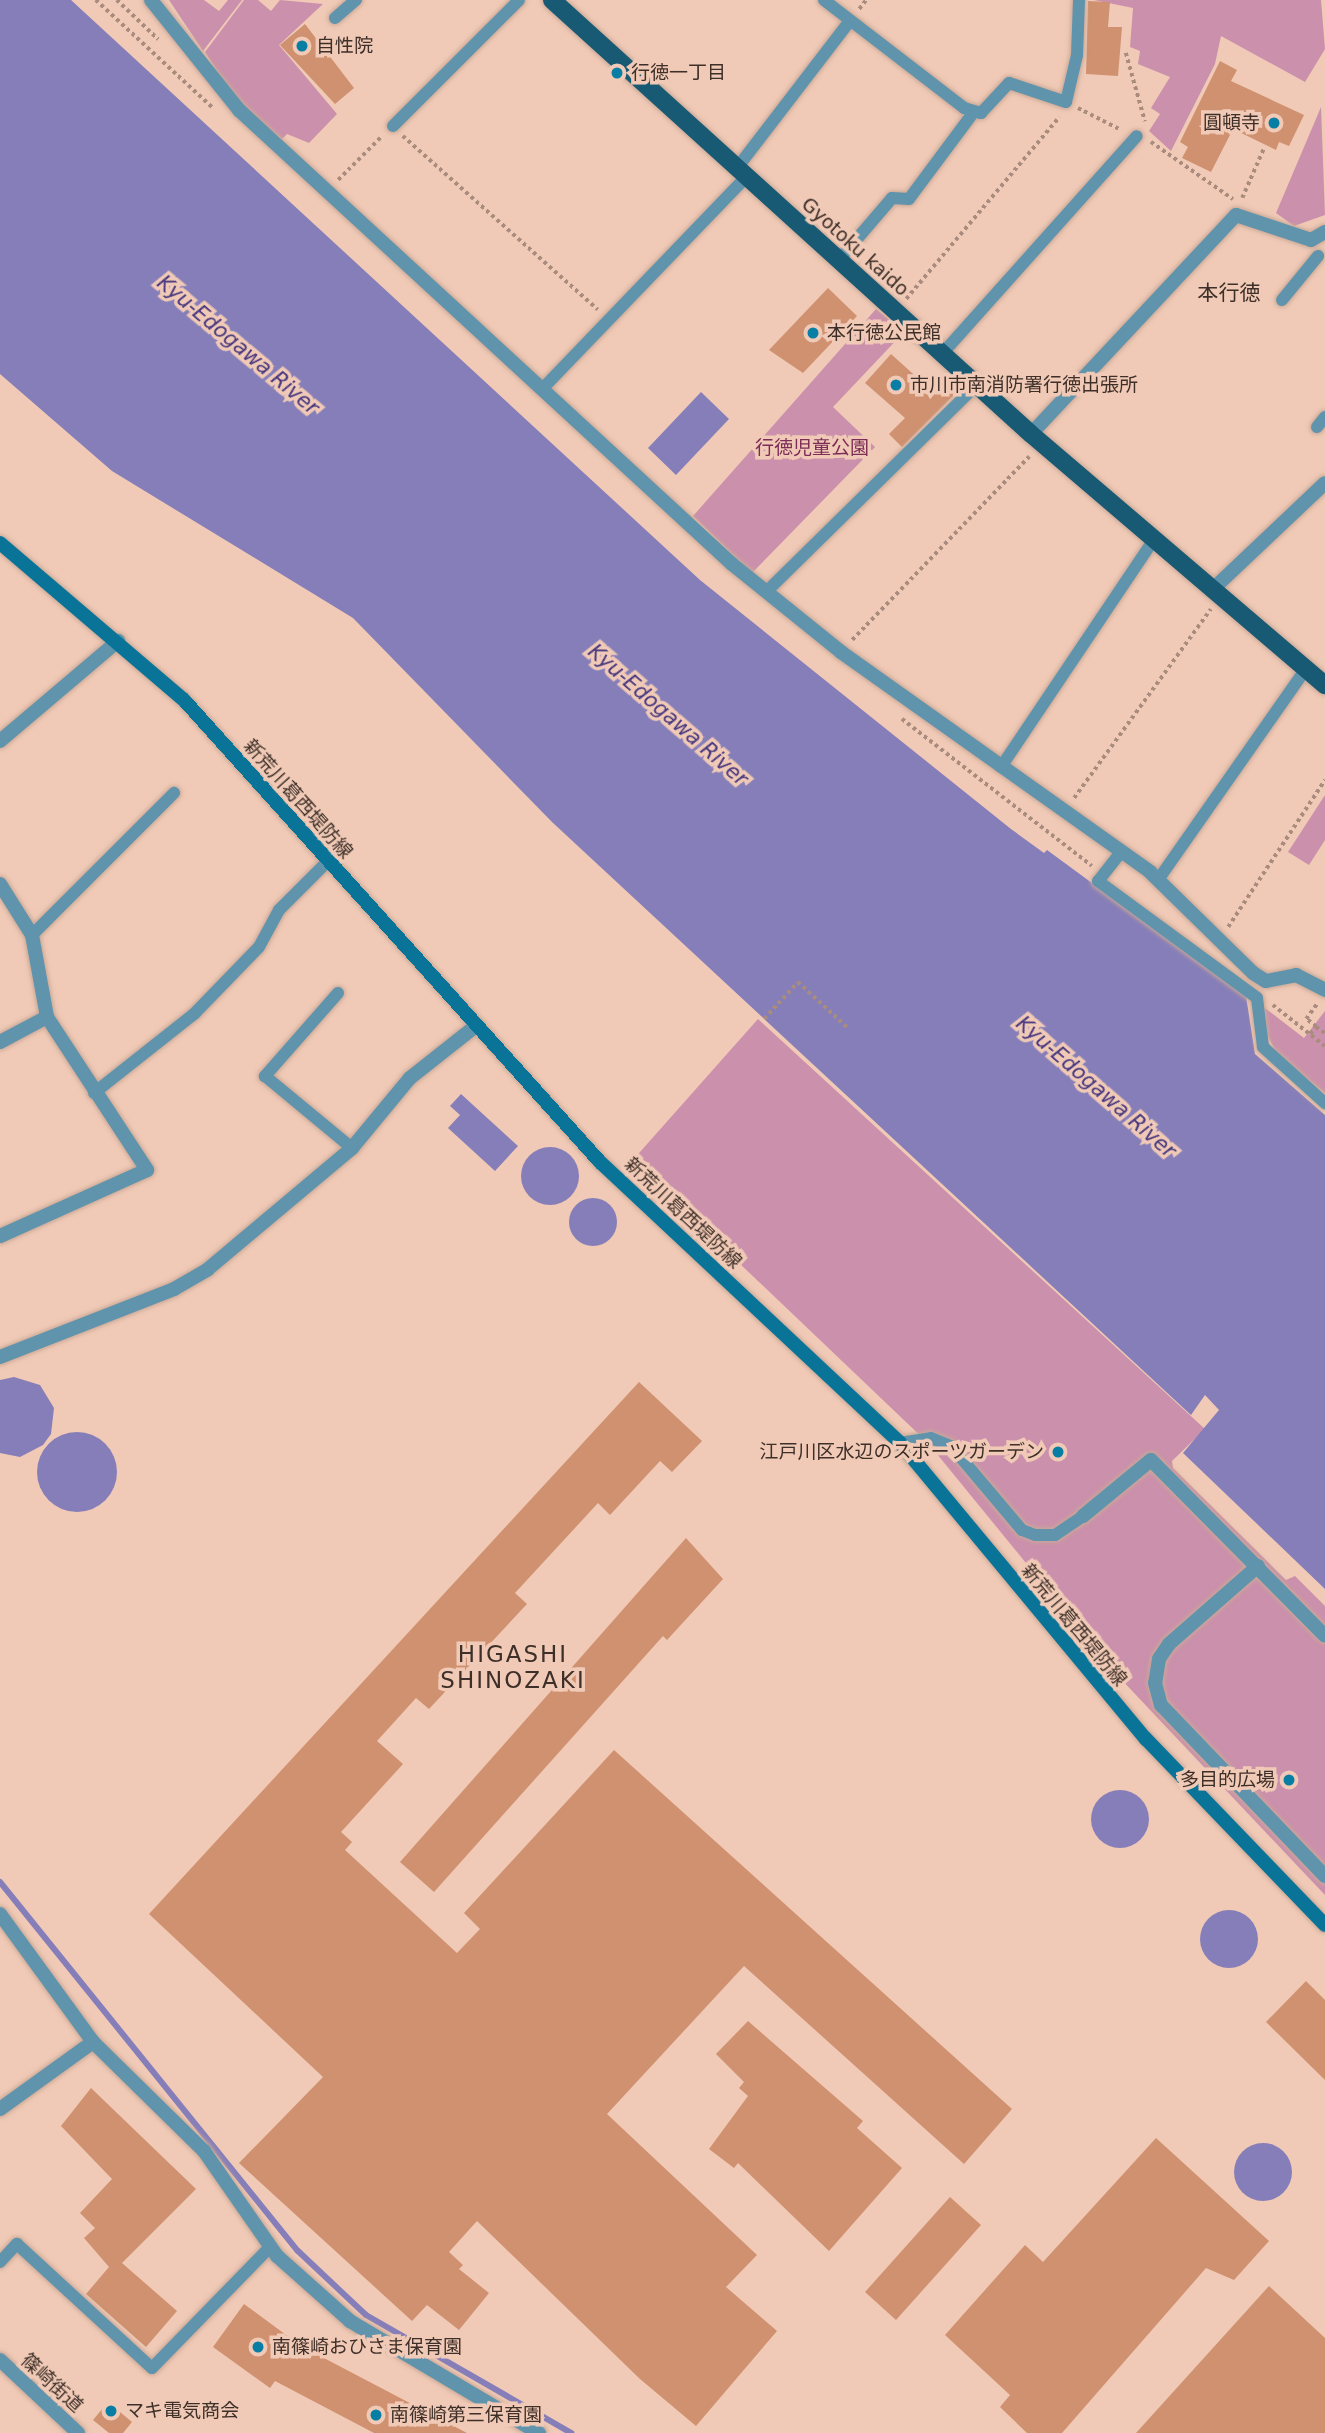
<!DOCTYPE html>
<html>
<head>
<meta charset="utf-8">
<style>
  body { margin:0 }
  #map { position:relative; width:1325px; height:2433px; overflow:hidden; background:#f0cab6; font-family:"DejaVu Sans","Noto Sans JP",sans-serif }
  div>[style] { position:absolute }
  [style*='--x'] { left:calc(var(--x)*1px); top:calc(var(--y)*1px); width:calc(var(--w)*1px); rotate:calc(var(--a)*1deg) }
  .green>* { inset:0; background:#cb90ac }
  .water>* { inset:0; background:#867eb9 }
  .round { border-radius:50% }
  .stream>* { height:6px; margin:-3px; padding:0 3px; transform-origin:3px; border-radius:3px; background:#867eb9 }
  .building>* { inset:0; background:#cf916f }
  .path>* { height:3.5px; margin-top:-1.75px; transform-origin:0; background:repeating-linear-gradient(90deg,#a98c7d 0 3.5px,transparent 0 7px) }
  .roads { filter:drop-shadow(0 0 2px #c9a897) drop-shadow(0 0 2px #c9a897) }
  .service>* { height:12px; margin:-6px; padding:0 6px; transform-origin:6px; border-radius:6px; background:#6094ad }
  .pedestrian>* { height:14px; margin:-7px; padding:0 7px; transform-origin:7px; border-radius:7px; background:#6094ad }
  .minor>* { height:14px; margin:-7px; padding:0 7px; transform-origin:7px; border-radius:7px; background:#6094ad }
  .tertiary>* { height:14px; margin:-7px; padding:0 7px; transform-origin:7px; border-radius:7px; background:#6094ad }
  .secondary>* { height:14px; margin:-7px; padding:0 7px; transform-origin:7px; border-radius:7px; background:#0a7498 }
  .primary>* { height:18px; margin:-9px; padding:0 9px; transform-origin:9px; border-radius:9px; background:#185973 }
  .dots>* { width:19px; height:19px; translate:-50% -50%; box-sizing:border-box; border:4px solid #f0cab6; border-radius:50% }
  span { translate:-50% -50%; white-space:nowrap; text-align:center; line-height:1.15; -webkit-text-stroke:7px #f0cab6; paint-order:stroke }
  .poi-label { font-size:19px; color:#3e2f28 }
  .left { translate:0 -50%; text-align:left }
  .right { translate:-100% -50%; text-align:right }
  .street-label { font-size:19px; color:#3e2f28 }
  .park-label { font-size:19px; color:#7b2c57 }
  .neighbourhood-label { font-size:21px; color:#3e2f28 }
  .water-label { font-size:21px; color:#46367f; font-style:italic }
  .quarter-label { font-size:23px; color:#3e2f28; letter-spacing:2px }
</style>
</head>
<body>
<div id="map">
  <div class="green">
    <div style="clip-path:polygon(169px 0,204px 0,219px 11px,228px 0,242px 0,203px 51px)"></div>
    <div style="clip-path:polygon(244px 0,258px 0,271px 11px,280px 0,323px 4px,279px 45px,337px 114px,309px 143px,287px 134px,282px 139px,235px 99px,205px 52px)"></div>
    <div style="clip-path:polygon(1094px 0,1321px 0,1325px 49px,1305px 82px,1221px 36px,1215px 64px,1171px 151px,1149px 131px,1160px 114px,1151px 108px,1170px 77px,1138px 64px,1140px 51px,1130px 47px,1133px 8px)"></div>
    <div style="clip-path:polygon(1321px 107px,1325px 215px,1294px 226px,1276px 213px)"></div>
    <div style="clip-path:polygon(876px 309px,904px 332px,833px 407px,875px 447px,752px 573px,693px 516px)"></div>
    <div style="clip-path:polygon(1325px 795px,1325px 840px,1309px 865px,1288px 852px)"></div>
    <div style="clip-path:polygon(1265px 1008px,1304px 1038px,1325px 1011px,1325px 1093px,1277px 1054px,1267px 1034px)"></div>
    <div style="clip-path:polygon(758px 1019px,1205px 1429px,1172px 1461px,1173px 1468px,1286px 1580px,1295px 1576px,1325px 1606px,1325px 1895px,1119px 1677px,928px 1443px,632px 1161px)"></div>
  </div>
  <div class="water">
    <div style="clip-path:polygon(0 0,71px 0,700px 580px,1011px 829px,1044px 853px,1047px 850px,1246px 996px,1255px 1054px,1325px 1115px,1325px 1589px,1183px 1453px,1219px 1410px,1205px 1395px,1191px 1415px,552px 822px,353px 618px,112px 471px,0 374px)"></div>
    <div style="clip-path:polygon(701px 392px,729px 419px,676px 475px,648px 448px)"></div>
    <div style="clip-path:polygon(461px 1094px,518px 1146px,495px 1171px,448px 1128px,460px 1115px,450px 1106px)"></div>
    <div class="round" style="left:521px;top:1147px;width:58px;height:58px"></div>
    <div class="round" style="left:569px;top:1198px;width:48px;height:48px"></div>
    <div style="clip-path:polygon(14px 1377px,40px 1385px,54px 1408px,51px 1434px,43px 1445px,20px 1457px,0 1453px,0 1380px)"></div>
    <div class="round" style="left:37px;top:1432px;width:80px;height:80px"></div>
    <div class="round" style="left:1091px;top:1790px;width:58px;height:58px"></div>
    <div class="round" style="left:1200px;top:1910px;width:58px;height:58px"></div>
    <div class="round" style="left:1234px;top:2143px;width:58px;height:58px"></div>
  </div>
  <div class="stream">
    <div style="--x:0;--y:1882;--w:474;--a:51.1"></div>
    <div style="--x:298;--y:2251;--w:93;--a:43.3"></div>
    <div style="--x:366;--y:2315;--w:237;--a:29.9"></div>
  </div>
  <div class="building">
    <div style="clip-path:polygon(1088px 1px,1110px 2px,1108px 27px,1122px 27px,1118px 76px,1086px 74px)"></div>
    <div style="clip-path:polygon(305px 24px,354px 88px,335px 104px,280px 45px)"></div>
    <div style="clip-path:polygon(1220px 61px,1237px 70px,1231px 81px,1304px 115px,1289px 146px,1279px 142px,1276px 150px,1233px 129px,1211px 172px,1182px 158px,1188px 147px,1180px 142px)"></div>
    <div style="clip-path:polygon(828px 288px,857px 316px,803px 373px,769px 350px)"></div>
    <div style="clip-path:polygon(891px 354px,932px 391px,945px 378px,958px 391px,902px 447px,889px 434px,905px 418px,865px 383px)"></div>
    <div style="clip-path:polygon(639px 1382px,702px 1441px,672px 1472px,660px 1461px,610px 1515px,598px 1503px,515px 1593px,527px 1604px,429px 1709px,416px 1698px,377px 1741px,403px 1764px,341px 1832px,352px 1842px,345px 1850px,457px 1953px,480px 1929px,464px 1913px,614px 1750px,1012px 2109px,964px 2164px,744px 1966px,607px 2114px,757px 2255px,726px 2287px,777px 2331px,696px 2426px,640px 2379px,477px 2221px,449px 2252px,463px 2265px,459px 2269px,489px 2293px,459px 2330px,427px 2305px,412px 2321px,239px 2163px,323px 2077px,149px 1914px)"></div>
    <div style="clip-path:polygon(686px 1538px,723px 1579px,667px 1640px,663px 1636px,434px 1892px,400px 1862px)"></div>
    <div style="clip-path:polygon(1306px 1981px,1325px 2000px,1325px 2080px,1266px 2022px)"></div>
    <div style="clip-path:polygon(748px 2021px,863px 2121px,857px 2128px,902px 2168px,829px 2251px,738px 2163px,734px 2168px,709px 2149px,748px 2096px,739px 2088px,744px 2082px,716px 2054px)"></div>
    <div style="clip-path:polygon(91px 2088px,196px 2189px,122px 2263px,177px 2311px,146px 2347px,86px 2294px,109px 2267px,84px 2238px,95px 2228px,80px 2213px,112px 2179px,61px 2126px)"></div>
    <div style="clip-path:polygon(1156px 2138px,1269px 2241px,1234px 2280px,1206px 2268px,1062px 2433px,1027px 2433px,1000px 2407px,1010px 2395px,945px 2335px,1025px 2245px,1043px 2262px)"></div>
    <div style="clip-path:polygon(950px 2197px,981px 2225px,896px 2320px,865px 2292px)"></div>
    <div style="clip-path:polygon(1269px 2286px,1325px 2338px,1325px 2433px,1136px 2433px)"></div>
    <div style="clip-path:polygon(244px 2304px,301px 2346px,467px 2433px,374px 2433px,275px 2381px,270px 2388px,213px 2347px)"></div>
    <div style="clip-path:polygon(108px 2402px,132px 2422px,123px 2433px,109px 2433px,93px 2420px)"></div>
  </div>
  <div class="path">
    <div style="--x:96;--y:0;--w:159;--a:42.7"></div>
    <div style="--x:117;--y:0;--w:57;--a:43.6"></div>
    <div style="--x:859;--y:9;--w:11;--a:-52"></div>
    <div style="--x:1126;--y:53;--w:71;--a:74.4"></div>
    <div style="--x:1078;--y:108;--w:48;--a:27.1"></div>
    <div style="--x:403;--y:136;--w:261;--a:41.7"></div>
    <div style="--x:1151;--y:142;--w:100;--a:34.8"></div>
    <div style="--x:338;--y:180;--w:62;--a:-45"></div>
    <div style="--x:1242;--y:198;--w:55;--a:-66.3"></div>
    <div style="--x:906;--y:299;--w:238;--a:-49.9"></div>
    <div style="--x:852;--y:640;--w:255;--a:-46"></div>
    <div style="--x:902;--y:719;--w:240;--a:37.7"></div>
    <div style="--x:1074;--y:798;--w:233;--a:-54.1"></div>
    <div style="--x:1228;--y:927;--w:176;--a:-56.6"></div>
    <div style="--x:1273;--y:1005;--w:66;--a:38.3"></div>
    <div style="--x:764;--y:1019;--w:50;--a:-47.4"></div>
    <div style="--x:798;--y:982;--w:69;--a:42.7"></div>
    <div style="--x:1316;--y:1027;--w:11;--a:34"></div>
    <div style="--x:1310;--y:1034;--w:9;--a:-49"></div>
    <div style="--x:1316;--y:1027;--w:13;--a:-141"></div>
    <div style="--x:1306;--y:1019;--w:19;--a:-54"></div>
  </div>
  <div class="roads">
    <div class="service">
      <div style="--x:824;--y:0;--w:177;--a:37.6"></div>
      <div style="--x:964;--y:108;--w:18;--a:16"></div>
      <div style="--x:981;--y:113;--w:41;--a:-47"></div>
      <div style="--x:1009;--y:83;--w:60;--a:18.4"></div>
      <div style="--x:1066;--y:102;--w:48;--a:-76.8"></div>
      <div style="--x:1077;--y:55;--w:55;--a:-87.9"></div>
      <div style="--x:335;--y:18;--w:28;--a:-41"></div>
      <div style="--x:393;--y:126;--w:178;--a:-45"></div>
      <div style="--x:737;--y:168;--w:184;--a:-52.5"></div>
      <div style="--x:838;--y:261;--w:83;--a:-49.4"></div>
      <div style="--x:892;--y:198;--w:17;--a:3"></div>
      <div style="--x:909;--y:199;--w:107;--a:-53.3"></div>
      <div style="--x:1282;--y:300;--w:57;--a:-50.7"></div>
      <div style="--x:942;--y:354;--w:292;--a:-48.2"></div>
      <div style="--x:545;--y:386;--w:290;--a:-46.1"></div>
      <div style="--x:1317;--y:427;--w:13;--a:-51"></div>
      <div style="--x:766;--y:592;--w:296;--a:-44.5"></div>
      <div style="--x:1001;--y:767;--w:275;--a:-56.1"></div>
      <div style="--x:1121;--y:852;--w:37;--a:128"></div>
      <div style="--x:1098;--y:881;--w:197;--a:36.3"></div>
      <div style="--x:1257;--y:998;--w:49;--a:83"></div>
      <div style="--x:1263;--y:1047;--w:84;--a:42.1"></div>
      <div style="--x:1158;--y:880;--w:258;--a:-55"></div>
      <div style="--x:32;--y:935;--w:201;--a:-45"></div>
      <div style="--x:338;--y:993;--w:111;--a:131.3"></div>
      <div style="--x:265;--y:1076;--w:113;--a:39.6"></div>
      <div style="--x:94;--y:1093;--w:127;--a:-38.3"></div>
      <div style="--x:194;--y:1014;--w:93;--a:-45.9"></div>
      <div style="--x:259;--y:947;--w:42;--a:-61.6"></div>
      <div style="--x:279;--y:910;--w:69;--a:-45"></div>
      <div style="--x:900;--y:1443;--w:31;--a:-9"></div>
      <div style="--x:931;--y:1438;--w:22;--a:22"></div>
      <div style="--x:951;--y:1446;--w:110;--a:49.8"></div>
      <div style="--x:1022;--y:1530;--w:14;--a:21"></div>
      <div style="--x:1035;--y:1535;--w:20;--a:0"></div>
      <div style="--x:1055;--y:1535;--w:34;--a:-34"></div>
      <div style="--x:0;--y:2262;--w:25;--a:-47"></div>
      <div style="--x:17;--y:2244;--w:183;--a:42.6"></div>
      <div style="--x:152;--y:2368;--w:169;--a:-45.7"></div>
    </div>
    <div class="pedestrian">
      <div style="--x:1258;--y:1566;--w:118;--a:138.8"></div>
      <div style="--x:1169;--y:1644;--w:18;--a:124"></div>
      <div style="--x:1159;--y:1659;--w:24;--a:99"></div>
      <div style="--x:1155;--y:1683;--w:23;--a:75"></div>
      <div style="--x:1161;--y:1705;--w:237;--a:46.2"></div>
    </div>
    <div class="minor">
      <div style="--x:151;--y:0;--w:141;--a:51.3"></div>
      <div style="--x:239;--y:110;--w:670;--a:42.64"></div>
      <div style="--x:732;--y:564;--w:140;--a:38.9"></div>
      <div style="--x:841;--y:652;--w:379;--a:35.4"></div>
      <div style="--x:1150;--y:872;--w:144;--a:44.4"></div>
      <div style="--x:1253;--y:973;--w:15;--a:32"></div>
      <div style="--x:1266;--y:981;--w:31;--a:-11"></div>
      <div style="--x:1296;--y:975;--w:33;--a:27"></div>
      <div style="--x:1031;--y:434;--w:300;--a:-46.9"></div>
      <div style="--x:1236;--y:215;--w:79;--a:18.4"></div>
      <div style="--x:1311;--y:240;--w:16;--a:-30"></div>
      <div style="--x:1213;--y:589;--w:154;--a:-43.4"></div>
      <div style="--x:0;--y:884;--w:60;--a:57.9"></div>
      <div style="--x:32;--y:935;--w:83;--a:79.6"></div>
      <div style="--x:47;--y:1017;--w:183;--a:56.8"></div>
      <div style="--x:147;--y:1170;--w:161;--a:155.8"></div>
      <div style="--x:0;--y:1042;--w:53;--a:-28"></div>
      <div style="--x:0;--y:1357;--w:187;--a:-21.3"></div>
      <div style="--x:174;--y:1289;--w:39;--a:-30"></div>
      <div style="--x:208;--y:1269;--w:188;--a:-40"></div>
      <div style="--x:352;--y:1148;--w:91;--a:-50.4"></div>
      <div style="--x:410;--y:1078;--w:85;--a:-38.3"></div>
      <div style="--x:1083;--y:1516;--w:88;--a:-39.5"></div>
      <div style="--x:1151;--y:1460;--w:247;--a:45.3"></div>
      <div style="--x:0;--y:1914;--w:158;--a:54"></div>
      <div style="--x:93;--y:2042;--w:156;--a:44.5"></div>
      <div style="--x:204;--y:2151;--w:128;--a:55.2"></div>
      <div style="--x:277;--y:2256;--w:98;--a:41.7"></div>
      <div style="--x:350;--y:2321;--w:220;--a:30.7"></div>
      <div style="--x:0;--y:2109;--w:115;--a:-35.8"></div>
    </div>
    <div class="tertiary">
      <div style="--x:0;--y:741;--w:155;--a:-40.3"></div>
      <div style="--x:0;--y:2360;--w:107;--a:43.1"></div>
    </div>
    <div class="secondary">
      <div style="--x:0;--y:543;--w:242;--a:40.5"></div>
      <div style="--x:184;--y:700;--w:622;--a:48"></div>
      <div style="--x:600;--y:1162;--w:411;--a:43.1"></div>
      <div style="--x:900;--y:1443;--w:385;--a:50.3"></div>
      <div style="--x:1146;--y:1739;--w:258;--a:46.1"></div>
    </div>
    <div class="primary">
      <div style="--x:552;--y:0;--w:646;--a:42.18"></div>
      <div style="--x:1031;--y:434;--w:387;--a:40.5"></div>
    </div>
  </div>
  <div class="dots">
    <div style="left:302px;top:46px;background:#097ea5"></div>
    <div style="left:617px;top:73px;background:#097ea5"></div>
    <div style="left:1274px;top:123px;background:#097ea5"></div>
    <div style="left:813px;top:333px;background:#097ea5"></div>
    <div style="left:896px;top:385px;background:#097ea5"></div>
    <div style="left:1058px;top:1452px;background:#097ea5"></div>
    <div style="left:1289px;top:1780px;background:#097ea5"></div>
    <div style="left:258px;top:2347px;background:#097ea5"></div>
    <div style="left:111px;top:2411px;background:#097ea5"></div>
    <div style="left:376px;top:2415px;background:#097ea5"></div>
  </div>
  <div class="poi-label">
    <span class="left" style="left:316px;top:46px">自性院</span>
    <span class="left" style="left:631px;top:73px">行徳一丁目</span>
    <span class="right" style="left:1260px;top:123px">圓頓寺</span>
    <span class="left" style="left:827px;top:333px">本行徳公民館</span>
    <span class="left" style="left:910px;top:385px">市川市南消防署行徳出張所</span>
    <span class="right" style="left:1044px;top:1452px">江戸川区水辺のスポーツガーデン</span>
    <span class="right" style="left:1275px;top:1780px">多目的広場</span>
    <span class="left" style="left:272px;top:2347px">南篠崎おひさま保育園</span>
    <span class="left" style="left:125px;top:2411px">マキ電気商会</span>
    <span class="left" style="left:390px;top:2415px">南篠崎第三保育園</span>
  </div>
  <div class="street-label">
    <span style="left:855px;top:247px;rotate:42deg">Gyotoku kaido</span>
    <span style="left:298px;top:799px;rotate:48deg">新荒川葛西堤防線</span>
    <span style="left:683px;top:1213px;rotate:43deg">新荒川葛西堤防線</span>
    <span style="left:1074px;top:1625px;rotate:50deg">新荒川葛西堤防線</span>
    <span style="left:52px;top:2383px;rotate:43deg">篠崎街道</span>
  </div>
  <div class="park-label">
    <span style="left:812px;top:448px">行徳児童公園</span>
  </div>
  <div class="neighbourhood-label">
    <span style="left:1229px;top:293px">本行徳</span>
  </div>
  <div class="water-label">
    <span style="left:238px;top:345px;rotate:40deg">Kyu-Edogawa River</span>
    <span style="left:668px;top:715px;rotate:41deg">Kyu-Edogawa River</span>
    <span style="left:1096px;top:1087px;rotate:41deg">Kyu-Edogawa River</span>
  </div>
  <div class="quarter-label">
    <span style="left:513px;top:1667px">HIGASHI<br>SHINOZAKI</span>
  </div>
</div>
</body>
</html>
